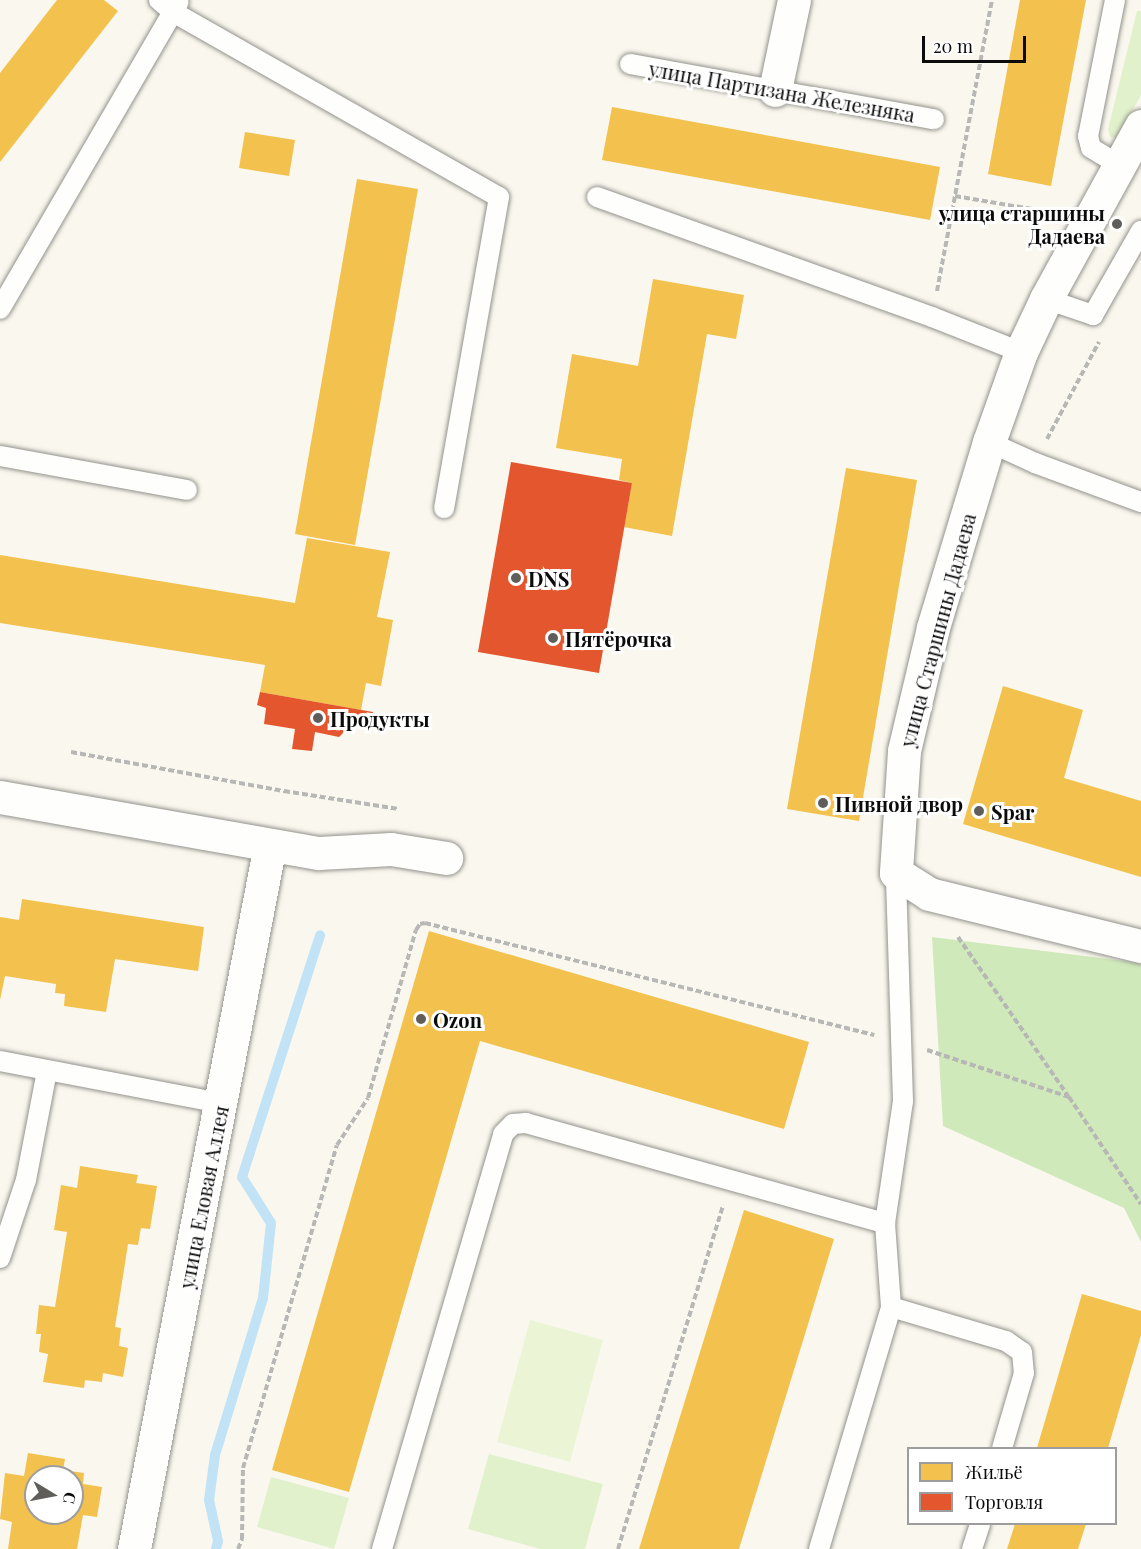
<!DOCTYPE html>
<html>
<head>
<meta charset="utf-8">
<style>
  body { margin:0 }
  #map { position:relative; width:1141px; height:1549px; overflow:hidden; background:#faf8ee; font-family:"Playfair Display",serif }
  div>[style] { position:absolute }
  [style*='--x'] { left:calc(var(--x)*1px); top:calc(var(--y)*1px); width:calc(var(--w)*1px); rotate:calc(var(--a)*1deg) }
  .green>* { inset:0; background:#e1f1cc }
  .forest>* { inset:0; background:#d0e9ba }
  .pitch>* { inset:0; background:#ebf5d6 }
  .homes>* { inset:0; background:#f2c14e }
  .shops>* { inset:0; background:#e4572e }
  .stream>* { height:10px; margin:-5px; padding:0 5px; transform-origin:5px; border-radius:5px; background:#c2e2f6 }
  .path>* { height:4px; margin-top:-2px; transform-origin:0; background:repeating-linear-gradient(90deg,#b7b7b5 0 6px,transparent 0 9px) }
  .roads { filter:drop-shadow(0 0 2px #93928d) drop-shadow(0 0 2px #93928d) }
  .service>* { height:20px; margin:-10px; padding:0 10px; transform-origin:10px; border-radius:10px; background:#fefefc }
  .minor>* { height:33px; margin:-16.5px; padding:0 16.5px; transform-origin:16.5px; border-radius:16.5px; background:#fefefc }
  .dots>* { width:16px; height:16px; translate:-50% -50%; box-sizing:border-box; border:3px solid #fff; border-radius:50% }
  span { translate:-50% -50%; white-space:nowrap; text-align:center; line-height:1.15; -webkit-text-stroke:6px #fff; paint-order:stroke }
  .street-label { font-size:20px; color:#0b0b0b }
  .poi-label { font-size:20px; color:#0b0b0b; font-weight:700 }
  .right { translate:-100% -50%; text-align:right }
  .left { translate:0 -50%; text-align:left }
  .legend { position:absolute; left:907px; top:1447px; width:210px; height:78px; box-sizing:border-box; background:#fff; border:2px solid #9d9d9d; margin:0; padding:8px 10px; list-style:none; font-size:18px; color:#0b0b0b }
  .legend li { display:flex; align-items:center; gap:12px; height:30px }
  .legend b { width:30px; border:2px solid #9d9d9d }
  .north { position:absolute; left:24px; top:1465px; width:60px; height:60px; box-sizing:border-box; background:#fff; border:2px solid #9d9d9d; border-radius:50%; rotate:100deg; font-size:16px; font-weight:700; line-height:24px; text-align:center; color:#0b0b0b }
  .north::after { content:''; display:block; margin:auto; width:21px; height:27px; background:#5f5e5a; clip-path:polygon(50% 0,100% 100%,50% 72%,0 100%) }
  .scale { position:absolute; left:922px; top:36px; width:104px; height:27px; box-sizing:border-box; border:3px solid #0b0b0b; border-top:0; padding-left:8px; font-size:18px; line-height:21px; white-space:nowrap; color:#0b0b0b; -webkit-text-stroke:4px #fff; paint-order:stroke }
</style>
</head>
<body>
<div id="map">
  <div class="green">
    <div style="clip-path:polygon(1137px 11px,1141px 11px,1141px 95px,1117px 138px,1110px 137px,1108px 129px)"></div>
    <div style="clip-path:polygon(489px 1454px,603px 1484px,585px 1549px,540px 1549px,468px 1529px)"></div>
    <div style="clip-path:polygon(271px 1477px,349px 1498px,334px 1549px,257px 1527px)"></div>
  </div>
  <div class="forest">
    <div style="clip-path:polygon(932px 937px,1141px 963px,1141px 1242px,1124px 1208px,943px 1126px)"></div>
  </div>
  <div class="pitch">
    <div style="clip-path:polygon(530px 1320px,603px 1340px,570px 1462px,497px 1442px)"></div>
  </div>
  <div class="homes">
    <div style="clip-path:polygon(57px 0,104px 0,118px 11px,0 162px,0 73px)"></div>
    <div style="clip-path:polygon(1020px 0,1086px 0,1051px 186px,988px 174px)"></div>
    <div style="clip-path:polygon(612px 107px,940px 167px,930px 220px,602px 160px)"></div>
    <div style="clip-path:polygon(245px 132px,295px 140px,289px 176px,239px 168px)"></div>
    <div style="clip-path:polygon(357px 179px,418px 189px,355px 545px,295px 534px)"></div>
    <div style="clip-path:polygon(653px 279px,744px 295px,736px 339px,707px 334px,672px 536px,624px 527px,632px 483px,619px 480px,622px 459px,556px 448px,572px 354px,638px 366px)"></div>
    <div style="clip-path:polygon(846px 468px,917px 480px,859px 821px,787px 809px)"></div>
    <div style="clip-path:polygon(307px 538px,390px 552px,377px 617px,393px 620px,381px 686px,366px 683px,361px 710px,260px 692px,265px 665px,0 623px,0 555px,295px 603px)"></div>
    <div style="clip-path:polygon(1003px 686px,1083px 710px,1064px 778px,1141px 801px,1141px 877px,963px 824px)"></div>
    <div style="clip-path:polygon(22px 899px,204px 927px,198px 971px,115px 959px,106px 1012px,64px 1006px,65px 994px,55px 993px,56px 984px,5px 976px,0 1000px,0 917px,19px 920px)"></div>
    <div style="clip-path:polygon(429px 931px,809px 1042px,784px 1129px,480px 1041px,349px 1492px,272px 1470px)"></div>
    <div style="clip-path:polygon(80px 1166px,138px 1175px,136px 1183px,157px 1186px,150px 1229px,141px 1228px,138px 1245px,128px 1244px,115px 1327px,121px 1328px,119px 1346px,128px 1348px,123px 1377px,103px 1373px,102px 1382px,85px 1380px,84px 1388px,43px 1382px,48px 1354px,39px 1352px,41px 1334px,36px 1334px,39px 1305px,55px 1307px,67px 1232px,54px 1230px,61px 1185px,77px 1188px)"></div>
    <div style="clip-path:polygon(744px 1210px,834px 1239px,813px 1308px,739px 1549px,639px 1549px)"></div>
    <div style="clip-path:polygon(1082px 1294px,1141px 1311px,1141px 1335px,1108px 1448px,1037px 1448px)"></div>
    <div style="clip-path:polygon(evenodd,28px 1453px,65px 1459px,63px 1470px,84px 1473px,83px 1484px,102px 1487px,97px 1517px,83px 1515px,77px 1549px,8px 1549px,12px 1522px,0 1519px,5px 1473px,24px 1476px,28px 1453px,36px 1477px,72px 1477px,72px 1513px,36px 1513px,36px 1477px)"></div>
    <div style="clip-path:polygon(1015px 1524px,1086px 1524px,1078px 1549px,1007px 1549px)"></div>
  </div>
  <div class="shops">
    <div style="clip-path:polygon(511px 462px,632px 483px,599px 673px,478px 652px)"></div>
    <div style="clip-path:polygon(260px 692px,373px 712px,369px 727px,352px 724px,339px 737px,315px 732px,312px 751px,292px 749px,295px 729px,264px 724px,266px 708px,257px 705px)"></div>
  </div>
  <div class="stream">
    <div style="--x:216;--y:1549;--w:8;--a:-76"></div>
    <div style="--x:218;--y:1541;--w:42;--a:-102.4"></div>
    <div style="--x:209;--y:1500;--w:45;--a:-82.4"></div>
    <div style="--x:215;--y:1455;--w:164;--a:-73"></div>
    <div style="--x:263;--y:1298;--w:75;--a:-83.9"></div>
    <div style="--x:271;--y:1223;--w:54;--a:-122.2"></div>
    <div style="--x:242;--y:1177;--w:254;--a:-72.1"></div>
  </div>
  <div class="path">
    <div style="--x:955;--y:196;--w:101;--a:9.6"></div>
    <div style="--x:937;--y:291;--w:296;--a:-79.3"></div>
    <div style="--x:1047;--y:439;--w:110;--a:-61.8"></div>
    <div style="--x:71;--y:752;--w:217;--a:10.4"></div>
    <div style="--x:284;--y:791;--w:116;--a:8.9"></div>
    <div style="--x:958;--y:937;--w:193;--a:55.3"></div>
    <div style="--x:927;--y:1050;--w:150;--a:18.3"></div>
    <div style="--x:1069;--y:1097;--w:129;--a:56.1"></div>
    <div style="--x:238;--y:1549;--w:11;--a:-68"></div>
    <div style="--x:242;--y:1539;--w:71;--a:-89.2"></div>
    <div style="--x:243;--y:1468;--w:336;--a:-73.8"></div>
    <div style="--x:337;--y:1145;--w:56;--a:-56.6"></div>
    <div style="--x:368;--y:1098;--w:175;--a:-74.1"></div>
    <div style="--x:416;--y:930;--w:7;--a:-56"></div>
    <div style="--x:420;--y:924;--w:5;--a:-11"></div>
    <div style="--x:425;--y:923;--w:463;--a:14"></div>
    <div style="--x:618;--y:1549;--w:360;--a:-73"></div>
  </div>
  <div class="roads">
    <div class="service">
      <div style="--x:159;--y:0;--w:18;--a:41"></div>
      <div style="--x:173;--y:12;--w:375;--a:29.6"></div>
      <div style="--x:499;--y:197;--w:316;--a:100"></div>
      <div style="--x:1115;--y:0;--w:139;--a:101.2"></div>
      <div style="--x:1088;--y:136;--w:12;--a:76"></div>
      <div style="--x:1091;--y:148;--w:33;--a:31"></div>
      <div style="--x:630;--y:64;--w:309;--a:10.3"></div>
      <div style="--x:597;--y:197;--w:356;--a:19.7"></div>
      <div style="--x:932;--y:317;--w:96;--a:21.5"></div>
      <div style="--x:1046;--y:299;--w:50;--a:18.8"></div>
      <div style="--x:1093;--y:315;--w:97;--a:-60.3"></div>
      <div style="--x:0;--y:309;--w:355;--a:-59.8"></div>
      <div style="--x:989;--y:442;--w:51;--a:24.5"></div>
      <div style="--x:1035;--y:463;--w:113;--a:20.2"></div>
      <div style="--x:0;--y:456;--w:190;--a:10.3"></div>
      <div style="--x:0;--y:1061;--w:225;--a:10.8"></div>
      <div style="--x:0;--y:1258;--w:82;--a:-71.6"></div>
      <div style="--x:26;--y:1180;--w:111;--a:-79.1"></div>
      <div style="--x:891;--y:1307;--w:120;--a:16.5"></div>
      <div style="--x:1006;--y:1341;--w:19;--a:35"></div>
      <div style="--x:1022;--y:1352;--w:21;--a:85"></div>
      <div style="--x:1024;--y:1373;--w:78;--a:106.3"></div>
      <div style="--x:382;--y:1549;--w:432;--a:-73.7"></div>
      <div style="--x:503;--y:1134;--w:14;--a:-45"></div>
      <div style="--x:513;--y:1124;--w:13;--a:-4"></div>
      <div style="--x:526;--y:1123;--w:373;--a:15.6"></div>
      <div style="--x:819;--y:1549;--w:252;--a:-73.4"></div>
      <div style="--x:891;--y:1307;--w:84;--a:-94.1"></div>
      <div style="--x:885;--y:1223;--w:123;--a:-81.6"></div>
      <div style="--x:903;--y:1101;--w:228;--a:-91.8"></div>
      <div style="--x:972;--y:1549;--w:26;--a:-72"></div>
    </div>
    <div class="minor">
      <div style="--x:775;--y:90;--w:92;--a:-78.1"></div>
      <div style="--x:1141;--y:126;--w:197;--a:118.8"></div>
      <div style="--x:1046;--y:299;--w:59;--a:115.3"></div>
      <div style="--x:1021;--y:352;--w:96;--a:109.6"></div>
      <div style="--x:989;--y:442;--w:194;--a:106.8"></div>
      <div style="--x:933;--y:628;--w:126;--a:103.3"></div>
      <div style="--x:904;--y:751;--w:122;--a:93.8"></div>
      <div style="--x:896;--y:873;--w:39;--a:32"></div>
      <div style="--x:929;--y:894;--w:218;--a:13.8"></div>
      <div style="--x:0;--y:797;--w:324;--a:10"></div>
      <div style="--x:319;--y:853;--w:72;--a:-3.2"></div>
      <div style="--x:391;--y:849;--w:56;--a:9.3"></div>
      <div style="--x:134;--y:1549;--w:717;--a:-79.07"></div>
    </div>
  </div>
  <div class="dots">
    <div style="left:1117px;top:224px;background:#5f5e5a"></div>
    <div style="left:516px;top:578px;background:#5f5e5a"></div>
    <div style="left:553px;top:638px;background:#5f5e5a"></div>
    <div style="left:318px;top:718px;background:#5f5e5a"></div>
    <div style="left:823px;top:803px;background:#5f5e5a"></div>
    <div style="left:979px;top:811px;background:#5f5e5a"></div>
    <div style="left:421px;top:1019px;background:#5f5e5a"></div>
  </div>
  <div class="street-label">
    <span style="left:782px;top:91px;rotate:10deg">улица Партизана Железняка</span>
    <span style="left:937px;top:630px;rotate:-75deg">улица Старшины Дадаева</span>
    <span style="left:203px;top:1197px;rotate:-79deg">улица Еловая Аллея</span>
  </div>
  <div class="poi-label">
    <span class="right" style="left:1105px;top:224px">улица старшины<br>Дадаева</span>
    <span class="left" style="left:528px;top:578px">DNS</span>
    <span class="left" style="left:565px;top:638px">Пятёрочка</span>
    <span class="left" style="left:330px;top:718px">Продукты</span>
    <span class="left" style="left:835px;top:803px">Пивной двор</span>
    <span class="left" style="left:991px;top:811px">Spar</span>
    <span class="left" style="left:433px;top:1019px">Ozon</span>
  </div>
  <ul class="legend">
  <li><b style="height:16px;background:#f2c14e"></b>Жильё</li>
  <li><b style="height:16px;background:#e4572e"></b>Торговля</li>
  </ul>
  <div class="north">С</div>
  <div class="scale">20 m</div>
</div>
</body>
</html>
